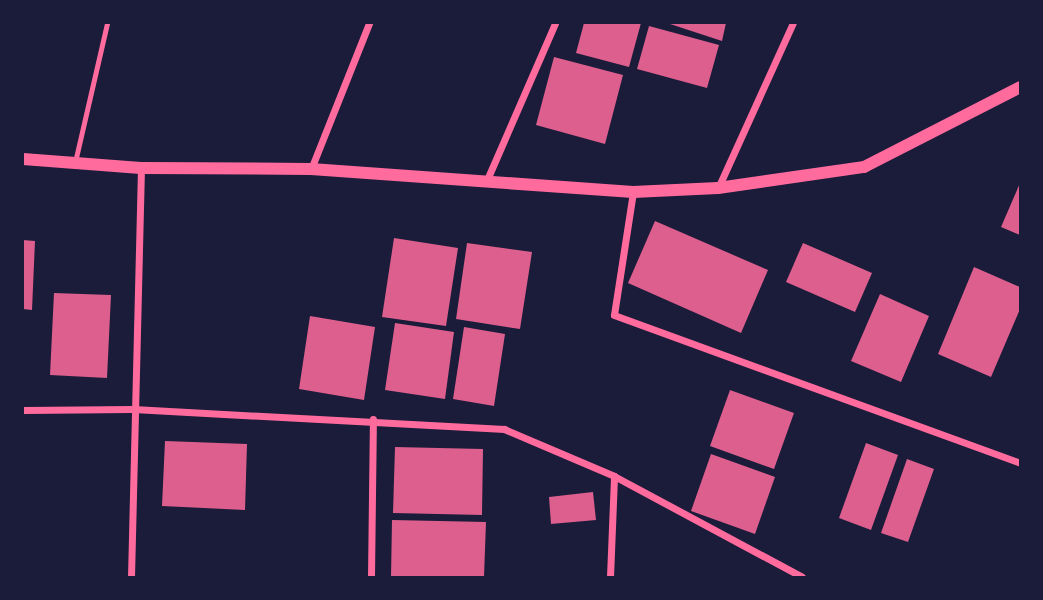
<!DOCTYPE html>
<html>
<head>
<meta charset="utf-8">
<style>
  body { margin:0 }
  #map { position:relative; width:1043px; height:600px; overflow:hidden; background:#1b1b3a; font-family:"Public Sans",sans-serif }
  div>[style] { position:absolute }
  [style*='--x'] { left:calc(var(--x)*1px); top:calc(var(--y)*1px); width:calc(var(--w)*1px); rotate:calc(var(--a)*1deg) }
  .building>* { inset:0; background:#dd5f8e }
  .service>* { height:5px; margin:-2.5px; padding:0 2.5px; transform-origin:2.5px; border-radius:2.5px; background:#ff6b9d }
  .minor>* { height:7px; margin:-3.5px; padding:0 3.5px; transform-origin:3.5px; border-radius:3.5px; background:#ff6b9d }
  .tertiary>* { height:12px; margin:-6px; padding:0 6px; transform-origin:6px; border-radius:6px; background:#ff6b9d }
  span { translate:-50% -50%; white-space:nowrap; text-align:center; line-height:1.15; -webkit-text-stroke:7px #1b1b3a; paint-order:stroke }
  .frame { position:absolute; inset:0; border:24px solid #1b1b3a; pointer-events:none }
</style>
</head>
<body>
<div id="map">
  <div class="building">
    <div style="clip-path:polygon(584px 23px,641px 23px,629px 67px,576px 53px)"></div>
    <div style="clip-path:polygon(667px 23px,726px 23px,722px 41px)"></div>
    <div style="clip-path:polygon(649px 26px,719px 45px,707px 88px,637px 69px)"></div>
    <div style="clip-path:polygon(554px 57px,623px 75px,605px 144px,536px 125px)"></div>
    <div style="clip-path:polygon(1020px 183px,1020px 235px,1001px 227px)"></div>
    <div style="clip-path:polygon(655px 221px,768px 270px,741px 333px,628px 283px)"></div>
    <div style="clip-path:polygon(394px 238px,458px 248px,446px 326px,382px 317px)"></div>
    <div style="clip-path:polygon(23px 240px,35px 241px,32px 310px,23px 309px)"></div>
    <div style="clip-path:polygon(467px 243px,532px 252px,520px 329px,456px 319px)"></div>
    <div style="clip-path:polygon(803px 243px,872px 273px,855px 312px,786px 282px)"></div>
    <div style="clip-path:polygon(974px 267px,1020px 287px,1020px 309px,991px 377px,938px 354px)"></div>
    <div style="clip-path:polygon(54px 293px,111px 295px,107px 378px,50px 375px)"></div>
    <div style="clip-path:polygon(880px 294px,929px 316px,901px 382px,851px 361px)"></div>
    <div style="clip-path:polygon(310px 316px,375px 327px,364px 400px,299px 389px)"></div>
    <div style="clip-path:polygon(395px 323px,454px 332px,445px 399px,385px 390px)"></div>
    <div style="clip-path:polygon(464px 327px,505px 334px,494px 406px,453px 399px)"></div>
    <div style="clip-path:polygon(730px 390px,794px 413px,774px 469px,710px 446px)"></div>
    <div style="clip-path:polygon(165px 441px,247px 444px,245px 510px,162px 506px)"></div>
    <div style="clip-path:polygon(866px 443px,898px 455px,871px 530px,839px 518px)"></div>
    <div style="clip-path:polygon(395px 447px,483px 449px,482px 515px,393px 513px)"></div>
    <div style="clip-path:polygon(711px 454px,775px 477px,755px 534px,691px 511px)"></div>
    <div style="clip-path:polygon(907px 459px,934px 469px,908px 542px,881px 533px)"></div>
    <div style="clip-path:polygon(593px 492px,596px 520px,551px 524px,549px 497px)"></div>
    <div style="clip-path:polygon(392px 520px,486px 522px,484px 577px,391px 577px)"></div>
  </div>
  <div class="service">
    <div style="--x:75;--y:162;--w:143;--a:-77"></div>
  </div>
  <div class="minor">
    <div style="--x:311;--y:169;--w:157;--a:-68.3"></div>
    <div style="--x:486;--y:182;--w:173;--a:-66.5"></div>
    <div style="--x:718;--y:188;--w:181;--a:-65.6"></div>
    <div style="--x:633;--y:192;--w:124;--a:98.8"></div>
    <div style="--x:614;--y:315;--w:432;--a:20"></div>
    <div style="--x:23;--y:410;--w:110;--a:-0.5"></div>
    <div style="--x:133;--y:409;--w:372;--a:3.1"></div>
    <div style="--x:504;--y:429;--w:120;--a:23.1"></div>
    <div style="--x:614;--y:476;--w:213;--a:28.2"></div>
    <div style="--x:131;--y:577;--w:409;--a:-88.6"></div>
    <div style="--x:371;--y:577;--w:158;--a:-89.3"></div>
    <div style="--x:610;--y:577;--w:101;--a:-87.7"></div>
  </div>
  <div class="tertiary">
    <div style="--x:23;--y:159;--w:118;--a:4.4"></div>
    <div style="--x:141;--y:168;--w:170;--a:0.3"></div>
    <div style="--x:311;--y:169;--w:323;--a:4.1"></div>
    <div style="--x:633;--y:192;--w:85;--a:-2.7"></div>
    <div style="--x:718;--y:188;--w:148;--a:-8.2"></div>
    <div style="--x:864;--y:167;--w:175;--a:-27.1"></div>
  </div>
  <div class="frame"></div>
</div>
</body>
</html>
